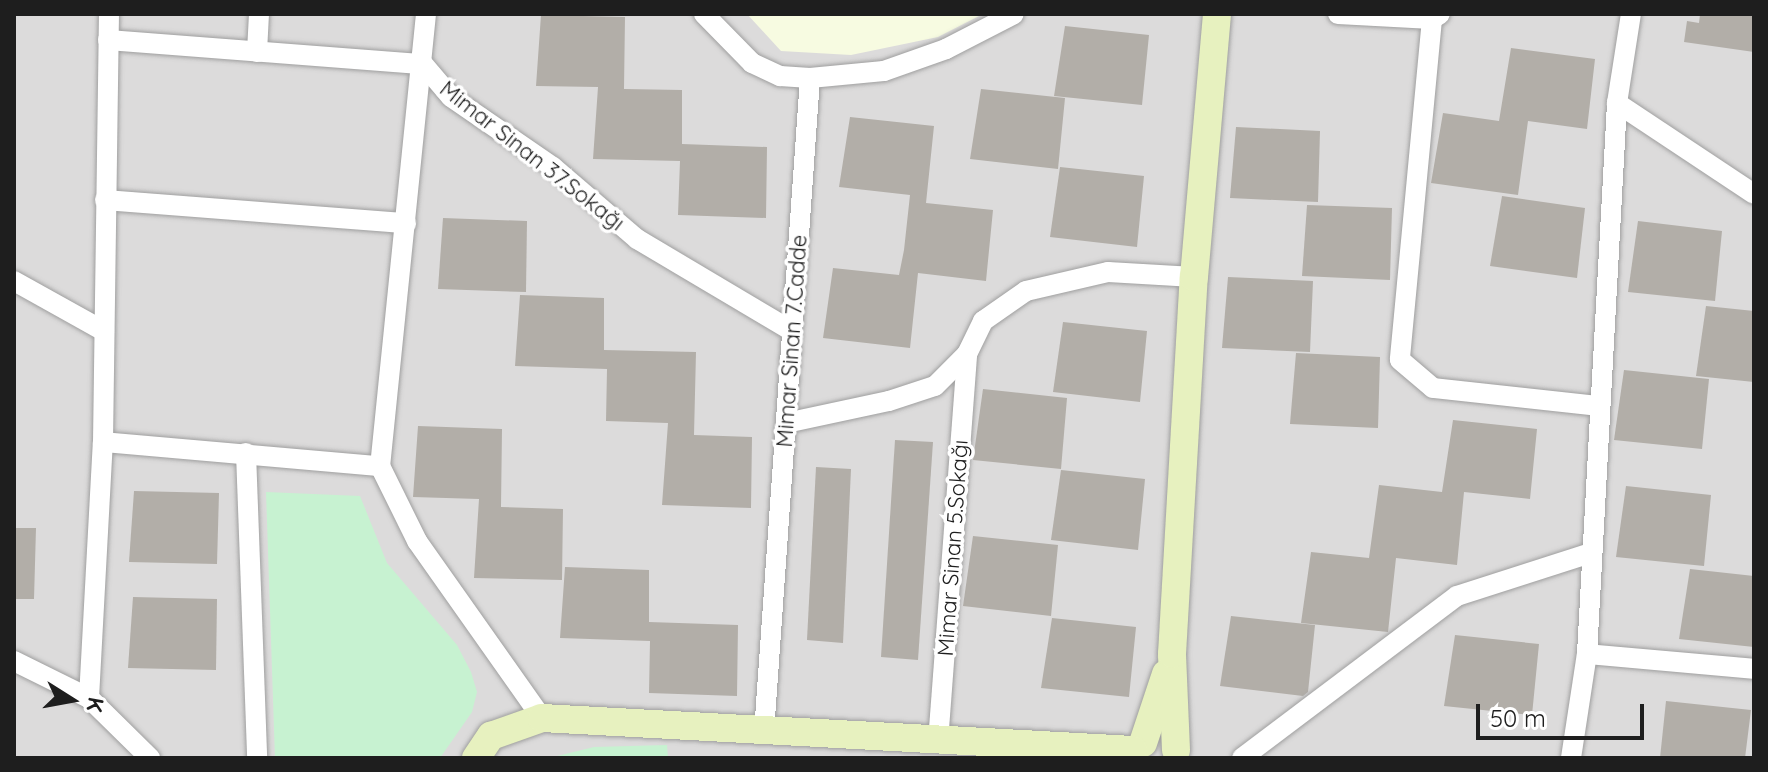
<!DOCTYPE html>
<html>
<head>
<meta charset="utf-8">
<style>
  body { margin:0 }
  #map { position:relative; width:1768px; height:772px; overflow:hidden; background:#edece5; font-family:Quicksand,sans-serif }
  div>[style] { position:absolute }
  [style*='--x'] { left:calc(var(--x)*1px); top:calc(var(--y)*1px); width:calc(var(--w)*1px); rotate:calc(var(--a)*1deg) }
  .residential>* { inset:0; background:#dcdbdb }
  .education>* { inset:0; background:#f7fbe1 }
  .park>* { inset:0; background:#c7f2d1 }
  .building>* { inset:0; background:#b2aea8 }
  .roads { filter:drop-shadow(0 0 2px #9f9f9f) drop-shadow(0 0 2px #9f9f9f) }
  .street>* { height:20px; margin:-10px; padding:0 10px; transform-origin:10px; border-radius:10px; background:#fff }
  .secondary>* { height:28px; margin:-14px; padding:0 14px; transform-origin:14px; border-radius:14px; background:#e7f1bf }
  span { translate:-50% -50%; white-space:nowrap; text-align:center; line-height:1.15; -webkit-text-stroke:7px #fff; paint-order:stroke }
  .street-label { font-size:22px; color:#1e1e1e }
  .frame { position:absolute; inset:0; border:16px solid #1e1e1e; pointer-events:none }
  .north { position:absolute; left:32px; top:660px; width:80px; height:80px; -webkit-text-stroke:6px #fff; paint-order:stroke; rotate:101deg; font-size:22px; font-weight:700; line-height:32px; text-align:center; color:#1e1e1e }
  .north::after { content:''; display:block; margin:auto; width:28px; height:36px; background:#1e1e1e; clip-path:polygon(50% 0,100% 100%,50% 72%,0 100%) }
  .scale { position:absolute; left:1476px; top:704px; width:168px; height:36px; box-sizing:border-box; border:4px solid #1e1e1e; border-top:0; padding-left:10px; font-size:24px; line-height:28px; white-space:nowrap; color:#1e1e1e; -webkit-text-stroke:6px #fff; paint-order:stroke }
</style>
</head>
<body>
<div id="map">
  <div class="residential">
    <div style="clip-path:polygon(14px 14px,1754px 14px,1754px 758px,14px 758px)"></div>
  </div>
  <div class="education">
    <div style="clip-path:polygon(747px 14px,983px 14px,938px 37px,851px 55px,781px 51px)"></div>
  </div>
  <div class="park">
    <div style="clip-path:polygon(266px 492px,360px 496px,387px 563px,457px 645px,471px 672px,477px 692px,472px 712px,440px 758px,275px 758px)"></div>
    <div style="clip-path:polygon(667px 745px,668px 758px,549px 758px,594px 747px)"></div>
  </div>
  <div class="building">
    <div style="clip-path:polygon(1700px 14px,1754px 14px,1754px 52px,1684px 42px,1687px 21px,1699px 23px)"></div>
    <div style="clip-path:polygon(541px 15px,625px 17px,624px 89px,682px 90px,682px 144px,767px 147px,766px 218px,678px 215px,680px 161px,593px 159px,598px 87px,536px 86px)"></div>
    <div style="clip-path:polygon(1065px 26px,1149px 35px,1142px 105px,1054px 96px)"></div>
    <div style="clip-path:polygon(1511px 48px,1595px 59px,1587px 129px,1528px 121px,1518px 195px,1431px 183px,1443px 113px,1499px 121px)"></div>
    <div style="clip-path:polygon(981px 89px,1065px 98px,1058px 169px,970px 159px)"></div>
    <div style="clip-path:polygon(850px 117px,934px 126px,926px 203px,993px 210px,986px 281px,918px 273px,910px 348px,823px 338px,833px 268px,899px 275px,904px 250px,910px 195px,839px 187px)"></div>
    <div style="clip-path:polygon(1236px 127px,1320px 131px,1318px 202px,1230px 198px)"></div>
    <div style="clip-path:polygon(1060px 167px,1144px 176px,1137px 247px,1050px 237px)"></div>
    <div style="clip-path:polygon(1502px 196px,1585px 208px,1577px 278px,1490px 266px)"></div>
    <div style="clip-path:polygon(1307px 205px,1392px 208px,1390px 280px,1302px 276px)"></div>
    <div style="clip-path:polygon(443px 218px,527px 221px,526px 292px,438px 289px)"></div>
    <div style="clip-path:polygon(1638px 221px,1722px 231px,1715px 301px,1628px 292px)"></div>
    <div style="clip-path:polygon(1228px 277px,1313px 281px,1310px 352px,1222px 348px)"></div>
    <div style="clip-path:polygon(520px 295px,604px 298px,604px 350px,696px 352px,694px 435px,752px 437px,751px 508px,662px 505px,668px 423px,606px 421px,607px 369px,515px 366px)"></div>
    <div style="clip-path:polygon(1706px 306px,1754px 311px,1754px 382px,1696px 376px)"></div>
    <div style="clip-path:polygon(1063px 322px,1147px 331px,1140px 402px,1053px 392px)"></div>
    <div style="clip-path:polygon(1296px 353px,1380px 357px,1378px 428px,1290px 424px)"></div>
    <div style="clip-path:polygon(1624px 370px,1709px 379px,1702px 449px,1614px 440px)"></div>
    <div style="clip-path:polygon(983px 389px,1067px 398px,1061px 469px,973px 460px)"></div>
    <div style="clip-path:polygon(1453px 420px,1537px 429px,1530px 499px,1464px 492px,1457px 565px,1396px 558px,1388px 632px,1301px 623px,1311px 552px,1369px 558px,1379px 485px,1442px 492px)"></div>
    <div style="clip-path:polygon(418px 426px,502px 429px,501px 507px,563px 509px,562px 580px,474px 578px,479px 499px,413px 497px)"></div>
    <div style="clip-path:polygon(895px 440px,933px 442px,918px 660px,881px 657px)"></div>
    <div style="clip-path:polygon(816px 467px,851px 469px,843px 643px,807px 640px)"></div>
    <div style="clip-path:polygon(1061px 470px,1145px 479px,1138px 550px,1051px 540px)"></div>
    <div style="clip-path:polygon(1626px 486px,1711px 495px,1704px 566px,1616px 557px)"></div>
    <div style="clip-path:polygon(134px 491px,219px 493px,217px 564px,129px 562px)"></div>
    <div style="clip-path:polygon(14px 528px,36px 528px,34px 599px,14px 599px)"></div>
    <div style="clip-path:polygon(973px 536px,1058px 545px,1051px 616px,963px 606px)"></div>
    <div style="clip-path:polygon(565px 567px,649px 570px,649px 622px,738px 625px,737px 696px,649px 693px,650px 641px,560px 638px)"></div>
    <div style="clip-path:polygon(1690px 569px,1754px 576px,1754px 647px,1679px 639px)"></div>
    <div style="clip-path:polygon(133px 597px,217px 599px,216px 670px,128px 668px)"></div>
    <div style="clip-path:polygon(1231px 616px,1315px 625px,1308px 692px,1303px 696px,1220px 686px)"></div>
    <div style="clip-path:polygon(1052px 618px,1136px 627px,1129px 697px,1041px 688px)"></div>
    <div style="clip-path:polygon(1455px 635px,1539px 644px,1532px 715px,1444px 706px)"></div>
    <div style="clip-path:polygon(1666px 701px,1751px 710px,1745px 758px,1660px 758px)"></div>
  </div>
  <div class="roads">
    <div class="street">
      <div style="--x:426;--y:14;--w:454;--a:95.8"></div>
      <div style="--x:380;--y:466;--w:84;--a:63.7"></div>
      <div style="--x:417;--y:541;--w:217;--a:54.8"></div>
      <div style="--x:704;--y:14;--w:69;--a:45.6"></div>
      <div style="--x:752;--y:63;--w:31;--a:25"></div>
      <div style="--x:780;--y:76;--w:30;--a:4"></div>
      <div style="--x:810;--y:78;--w:657;--a:94.02"></div>
      <div style="--x:1338;--y:14;--w:94;--a:3"></div>
      <div style="--x:1432;--y:19;--w:9;--a:-32"></div>
      <div style="--x:1432;--y:19;--w:342;--a:95.4"></div>
      <div style="--x:1400;--y:360;--w:43;--a:40.3"></div>
      <div style="--x:1433;--y:388;--w:167;--a:6.2"></div>
      <div style="--x:108;--y:40;--w:316;--a:4.4"></div>
      <div style="--x:423;--y:64;--w:43;--a:49.7"></div>
      <div style="--x:451;--y:97;--w:124;--a:34.5"></div>
      <div style="--x:553;--y:167;--w:111;--a:40.6"></div>
      <div style="--x:637;--y:239;--w:180;--a:30.7"></div>
      <div style="--x:257;--y:52;--w:38;--a:-87"></div>
      <div style="--x:810;--y:78;--w:74;--a:-5.4"></div>
      <div style="--x:884;--y:71;--w:66;--a:-19.5"></div>
      <div style="--x:946;--y:49;--w:76;--a:-27.2"></div>
      <div style="--x:1617;--y:103;--w:164;--a:33.6"></div>
      <div style="--x:105;--y:200;--w:302;--a:4.4"></div>
      <div style="--x:14;--y:281;--w:103;--a:29.1"></div>
      <div style="--x:786;--y:423;--w:105;--a:-12.1"></div>
      <div style="--x:889;--y:401;--w:48;--a:-18.1"></div>
      <div style="--x:935;--y:386;--w:45;--a:-45"></div>
      <div style="--x:967;--y:354;--w:37;--a:-64"></div>
      <div style="--x:983;--y:321;--w:52;--a:-34.9"></div>
      <div style="--x:1026;--y:291;--w:84;--a:-13"></div>
      <div style="--x:1108;--y:272;--w:86;--a:3.3"></div>
      <div style="--x:103;--y:442;--w:278;--a:5"></div>
      <div style="--x:246;--y:453;--w:305;--a:87.9"></div>
      <div style="--x:1587;--y:654;--w:168;--a:5.1"></div>
      <div style="--x:14;--y:661;--w:84;--a:26.3"></div>
      <div style="--x:89;--y:698;--w:86;--a:44.5"></div>
      <div style="--x:89;--y:698;--w:256;--a:-86.9"></div>
      <div style="--x:103;--y:442;--w:428;--a:-89.2"></div>
      <div style="--x:938;--y:742;--w:389;--a:-85.7"></div>
      <div style="--x:1242;--y:758;--w:269;--a:-37"></div>
      <div style="--x:1457;--y:596;--w:141;--a:-17.8"></div>
      <div style="--x:1571;--y:758;--w:105;--a:-81.3"></div>
      <div style="--x:1587;--y:654;--w:552;--a:-86.88"></div>
      <div style="--x:1617;--y:103;--w:90;--a:-81.1"></div>
    </div>
    <div class="secondary">
      <div style="--x:1143;--y:743;--w:73;--a:-71.6"></div>
      <div style="--x:1176;--y:750;--w:96;--a:-92.4"></div>
      <div style="--x:1172;--y:654;--w:378;--a:-86.7"></div>
      <div style="--x:1194;--y:277;--w:264;--a:-85"></div>
      <div style="--x:476;--y:758;--w:27;--a:-56"></div>
      <div style="--x:491;--y:736;--w:54;--a:-19.4"></div>
      <div style="--x:542;--y:718;--w:592;--a:3.1"></div>
    </div>
  </div>
  <div class="street-label">
    <span style="left:532px;top:156px;rotate:38deg">Mimar Sinan 37.Sokağı</span>
    <span style="left:792px;top:341px;rotate:-86deg">Mimar Sinan 7.Cadde</span>
    <span style="left:953px;top:548px;rotate:-86deg">Mimar Sinan 5.Sokağı</span>
  </div>
  <div class="frame"></div>
  <div class="north">K</div>
  <div class="scale">50 m</div>
</div>
</body>
</html>
